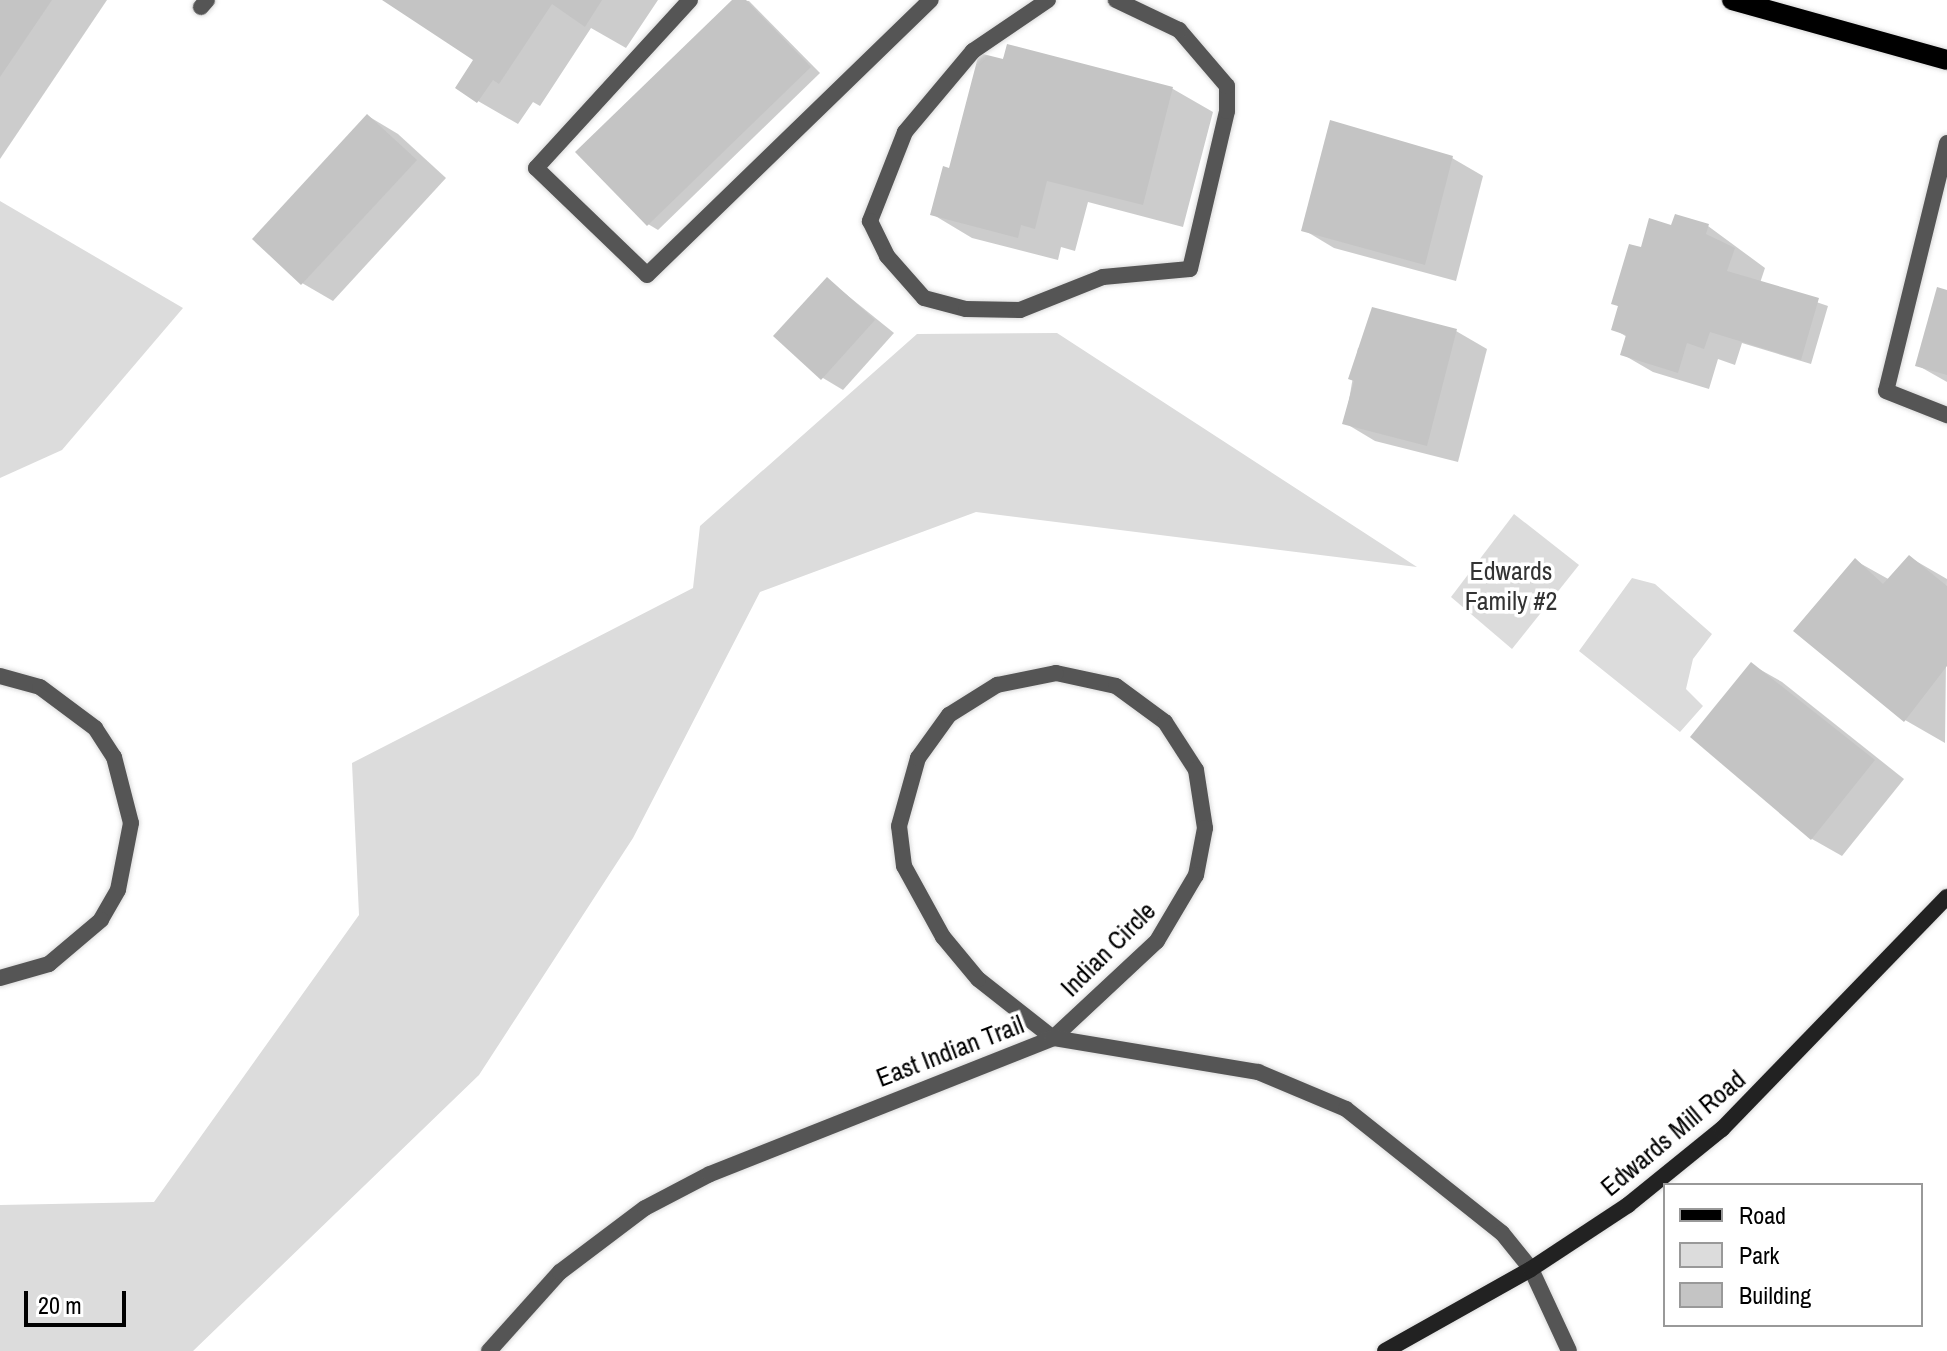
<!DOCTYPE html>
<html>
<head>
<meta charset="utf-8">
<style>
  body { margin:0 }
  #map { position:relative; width:1947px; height:1351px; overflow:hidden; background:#fff; font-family:"Archivo Narrow",sans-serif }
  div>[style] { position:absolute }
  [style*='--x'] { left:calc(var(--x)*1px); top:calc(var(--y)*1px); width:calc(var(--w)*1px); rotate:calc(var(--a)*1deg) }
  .green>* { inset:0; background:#dcdcdc }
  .shadow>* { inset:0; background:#0003 }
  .building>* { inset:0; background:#c4c4c4 }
  .roads { filter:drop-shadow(0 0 2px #dbdbdb) drop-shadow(0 0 2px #dbdbdb) }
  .lane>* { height:16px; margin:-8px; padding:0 8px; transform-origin:8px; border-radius:8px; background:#555 }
  .street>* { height:16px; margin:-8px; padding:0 8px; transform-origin:8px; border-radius:8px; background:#555 }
  .secondary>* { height:16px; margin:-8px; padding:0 8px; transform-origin:8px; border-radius:8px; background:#222 }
  .primary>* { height:20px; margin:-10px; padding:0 10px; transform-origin:10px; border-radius:10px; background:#000 }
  span { translate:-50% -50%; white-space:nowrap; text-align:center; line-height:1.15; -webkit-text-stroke:7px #fff; paint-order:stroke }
  .park-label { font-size:26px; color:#333 }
  .street-label { font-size:26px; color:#000 }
  .legend { position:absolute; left:1663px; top:1183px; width:260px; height:144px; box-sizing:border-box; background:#fff; border:2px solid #999; margin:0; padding:10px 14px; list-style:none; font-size:24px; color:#000 }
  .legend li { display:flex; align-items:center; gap:16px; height:40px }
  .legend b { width:40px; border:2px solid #999 }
  .scale { position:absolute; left:24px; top:1291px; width:102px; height:36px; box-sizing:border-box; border:4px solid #000; border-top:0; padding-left:10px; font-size:24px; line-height:28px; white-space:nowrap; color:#000; -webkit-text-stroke:6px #fff; paint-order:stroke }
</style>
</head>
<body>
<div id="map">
  <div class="green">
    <div style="clip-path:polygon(0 201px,183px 308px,62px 450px,0 478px)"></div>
    <div style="clip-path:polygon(1057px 333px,1417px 567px,976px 512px,760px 592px,633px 838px,479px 1075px,193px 1351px,0 1351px,0 1205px,154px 1202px,359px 915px,352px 763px,693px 588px,700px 526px,917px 334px)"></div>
    <div style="clip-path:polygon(1514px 514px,1579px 565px,1512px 649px,1451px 597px)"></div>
    <div style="clip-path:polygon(1632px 578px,1655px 584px,1712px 634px,1693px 659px,1686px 689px,1703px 706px,1680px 732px,1579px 651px)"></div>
  </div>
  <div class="shadow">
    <div style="clip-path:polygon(0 0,107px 0,0 159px)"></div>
    <div style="clip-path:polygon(385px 0,658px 0,626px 48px,591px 28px,540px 106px,533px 102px,518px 124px,478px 101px,475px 60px)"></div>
    <div style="clip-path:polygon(735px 0,749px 1px,820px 73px,658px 230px,648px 224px)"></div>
    <div style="clip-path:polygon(1009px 46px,1173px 89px,1213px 112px,1183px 227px,1088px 202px,1075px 251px,1061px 247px,1058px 260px,972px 238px,932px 214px)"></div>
    <div style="clip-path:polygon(368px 116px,398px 134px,446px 178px,333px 301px,302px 283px)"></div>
    <div style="clip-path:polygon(1452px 158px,1483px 176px,1456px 281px,1334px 248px,1304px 230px)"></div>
    <div style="clip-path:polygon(1708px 226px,1765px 268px,1760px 283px,1828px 306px,1811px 364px,1742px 343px,1735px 365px,1718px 359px,1709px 389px,1653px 372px,1622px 354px,1627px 337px,1614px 329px,1620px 307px,1613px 303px,1642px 250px,1673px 228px)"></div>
    <div style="clip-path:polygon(827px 279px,894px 333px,843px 390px,823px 378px)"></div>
    <div style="clip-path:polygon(1947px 292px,1947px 382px,1917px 365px)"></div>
    <div style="clip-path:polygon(1456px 331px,1487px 349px,1458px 462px,1375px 441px,1345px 423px,1358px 348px)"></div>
    <div style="clip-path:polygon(1909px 557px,1947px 579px,1945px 743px,1905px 720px,1856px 561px,1890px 580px)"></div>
    <div style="clip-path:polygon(1752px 665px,1782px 682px,1904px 779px,1842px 856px,1812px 839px,1693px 736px)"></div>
  </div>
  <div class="building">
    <div style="clip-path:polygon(0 0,52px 0,0 77px)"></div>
    <div style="clip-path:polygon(382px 0,602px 0,585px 27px,552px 4px,499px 84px,493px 80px,477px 103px,455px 88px,473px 60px)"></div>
    <div style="clip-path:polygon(732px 0,746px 0,811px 67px,647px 226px,575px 152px)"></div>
    <div style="clip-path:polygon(1007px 44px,1173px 87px,1143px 205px,1047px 181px,1035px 229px,1021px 225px,1018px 238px,930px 215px,943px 166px,949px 168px,979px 53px,1003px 59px)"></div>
    <div style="clip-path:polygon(367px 114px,417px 160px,301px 285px,252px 239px)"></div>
    <div style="clip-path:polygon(1330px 120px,1453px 156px,1425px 265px,1301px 231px)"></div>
    <div style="clip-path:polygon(1675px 214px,1709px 224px,1706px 234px,1735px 248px,1727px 271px,1819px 298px,1801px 360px,1710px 332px,1704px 349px,1687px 343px,1678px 373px,1620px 355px,1626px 335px,1611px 330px,1618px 306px,1611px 304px,1629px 244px,1641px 247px,1649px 218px,1671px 225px)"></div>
    <div style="clip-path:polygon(827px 277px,875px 320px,821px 380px,773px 336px)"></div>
    <div style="clip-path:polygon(1937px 287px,1947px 290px,1947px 375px,1915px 366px)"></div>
    <div style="clip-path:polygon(1372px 307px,1457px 329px,1427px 446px,1342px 424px,1354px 381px,1348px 379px)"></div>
    <div style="clip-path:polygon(1909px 555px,1947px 586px,1947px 666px,1904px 722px,1793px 631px,1855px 558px,1883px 584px)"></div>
    <div style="clip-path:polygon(1751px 662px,1875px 760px,1811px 840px,1690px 737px)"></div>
  </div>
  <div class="roads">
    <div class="lane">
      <div style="--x:690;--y:0;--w:228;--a:132.5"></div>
      <div style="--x:536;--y:168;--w:154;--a:43.9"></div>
      <div style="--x:647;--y:275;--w:395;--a:-44.1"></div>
      <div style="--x:1048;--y:0;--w:91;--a:145.8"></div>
      <div style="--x:973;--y:51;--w:106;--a:130"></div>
      <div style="--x:905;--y:132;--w:96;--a:111.5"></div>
      <div style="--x:870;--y:221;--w:39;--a:64"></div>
      <div style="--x:887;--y:256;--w:56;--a:48.6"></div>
      <div style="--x:924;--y:298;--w:43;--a:14.7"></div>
      <div style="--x:966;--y:309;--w:54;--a:1.1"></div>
      <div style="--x:1020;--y:310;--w:89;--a:-21.7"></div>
      <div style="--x:1103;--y:277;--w:87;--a:-5.3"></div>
      <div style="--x:1190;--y:269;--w:162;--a:-76.8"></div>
      <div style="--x:1227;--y:111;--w:25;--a:-90"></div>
      <div style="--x:1227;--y:86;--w:74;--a:-130.6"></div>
      <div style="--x:1179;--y:30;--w:70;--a:-154.5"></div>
      <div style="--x:201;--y:7;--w:9;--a:-49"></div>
      <div style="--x:1947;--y:143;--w:255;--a:103.8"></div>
      <div style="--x:1886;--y:391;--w:66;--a:21.5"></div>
    </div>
    <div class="street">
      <div style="--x:1056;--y:673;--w:61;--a:12.2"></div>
      <div style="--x:1116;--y:686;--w:61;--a:36.3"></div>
      <div style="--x:1165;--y:722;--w:57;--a:57.1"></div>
      <div style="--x:1196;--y:770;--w:59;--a:81.2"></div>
      <div style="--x:1205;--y:828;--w:48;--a:100.8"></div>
      <div style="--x:1196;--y:875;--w:77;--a:120.6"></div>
      <div style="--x:1157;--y:941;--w:142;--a:137"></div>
      <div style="--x:1053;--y:1038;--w:95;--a:-141.8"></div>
      <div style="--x:978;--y:979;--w:55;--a:-129.8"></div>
      <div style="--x:943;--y:937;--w:81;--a:-118.8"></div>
      <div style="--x:904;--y:866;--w:40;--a:-97.1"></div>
      <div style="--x:899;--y:826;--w:71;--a:-74.4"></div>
      <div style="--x:918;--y:758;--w:53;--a:-54.2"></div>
      <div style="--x:949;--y:715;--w:57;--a:-32"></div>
      <div style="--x:997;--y:685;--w:60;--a:-11.5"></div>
      <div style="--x:0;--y:676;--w:41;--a:15.4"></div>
      <div style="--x:40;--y:687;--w:69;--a:36.7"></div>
      <div style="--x:95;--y:728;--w:35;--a:57"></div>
      <div style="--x:114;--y:757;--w:68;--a:75.6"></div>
      <div style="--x:131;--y:823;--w:68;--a:101"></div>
      <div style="--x:118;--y:890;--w:34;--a:120"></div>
      <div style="--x:101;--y:920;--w:68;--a:139.8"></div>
      <div style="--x:49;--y:964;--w:51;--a:164.1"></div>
      <div style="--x:489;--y:1351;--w:106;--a:-48.1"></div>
      <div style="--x:560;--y:1272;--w:106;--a:-37"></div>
      <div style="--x:645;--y:1208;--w:73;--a:-27.6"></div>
      <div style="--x:710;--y:1174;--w:369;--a:-21.6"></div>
      <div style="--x:1053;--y:1038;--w:208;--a:9.4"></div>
      <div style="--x:1258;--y:1072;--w:95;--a:22.8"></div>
      <div style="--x:1346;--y:1109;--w:199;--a:38.5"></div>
      <div style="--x:1502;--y:1233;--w:46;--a:51.1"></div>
      <div style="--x:1531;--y:1269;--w:90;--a:65.1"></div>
    </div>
    <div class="secondary">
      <div style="--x:1385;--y:1351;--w:167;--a:-29.3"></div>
      <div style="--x:1531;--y:1269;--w:116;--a:-33.4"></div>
      <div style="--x:1628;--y:1205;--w:121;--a:-39"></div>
      <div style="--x:1722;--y:1129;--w:323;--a:-45.9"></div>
    </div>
    <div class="primary">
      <div style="--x:1732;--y:0;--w:223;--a:15.6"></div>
    </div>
  </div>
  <div class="park-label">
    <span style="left:1511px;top:586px">Edwards<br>Family #2</span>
  </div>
  <div class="street-label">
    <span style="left:1108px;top:949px;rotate:-45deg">Indian Circle</span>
    <span style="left:950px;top:1051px;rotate:-21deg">East Indian Trail</span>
    <span style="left:1673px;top:1133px;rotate:-40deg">Edwards Mill Road</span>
  </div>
  <ul class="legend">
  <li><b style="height:10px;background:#000"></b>Road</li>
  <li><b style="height:22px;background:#dcdcdc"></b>Park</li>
  <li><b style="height:22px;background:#c4c4c4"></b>Building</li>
  </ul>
  <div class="scale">20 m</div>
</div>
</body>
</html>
